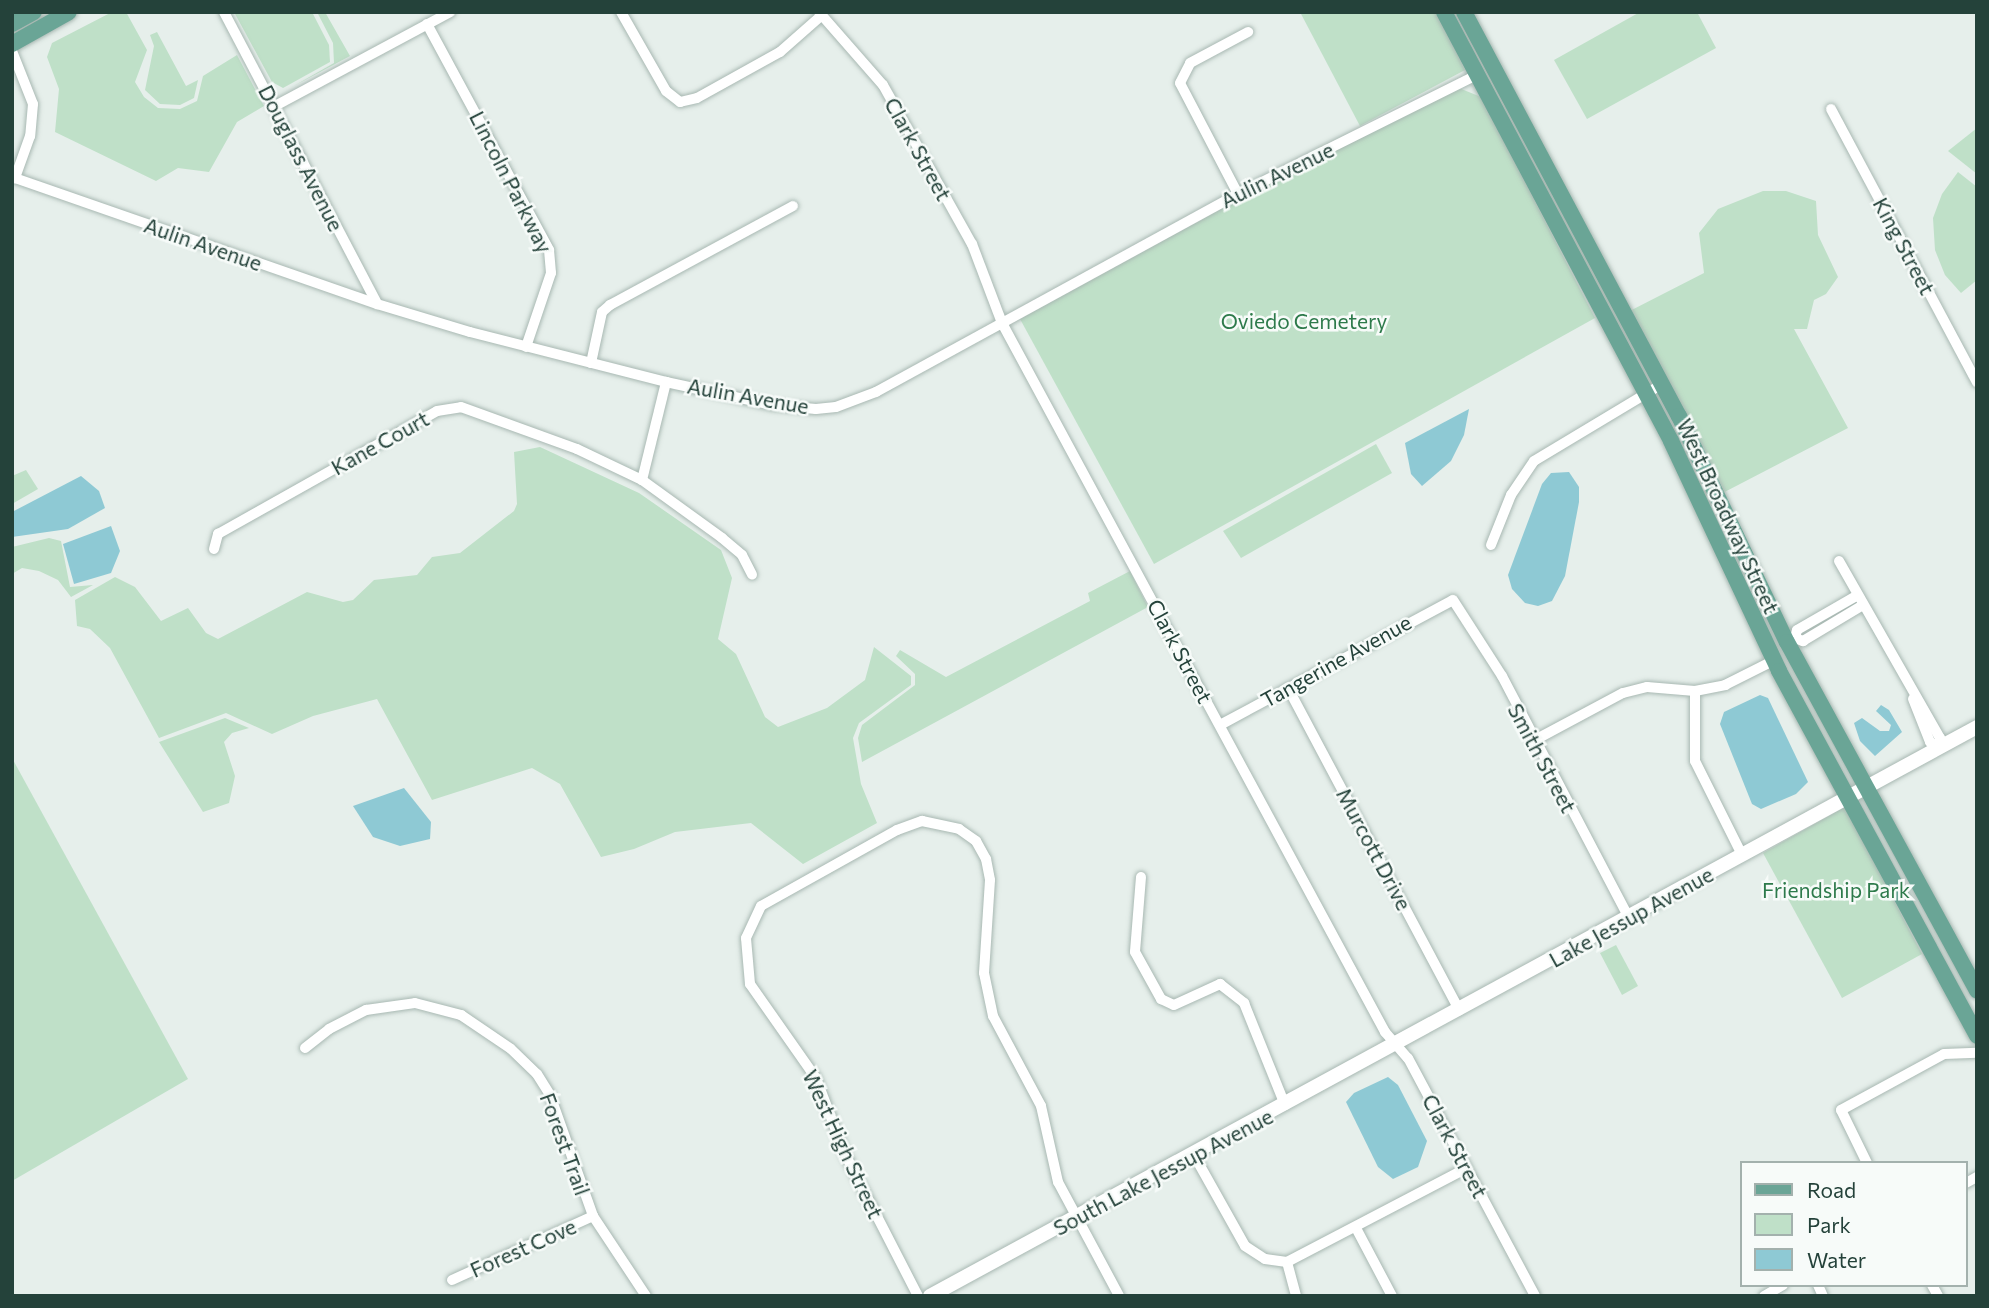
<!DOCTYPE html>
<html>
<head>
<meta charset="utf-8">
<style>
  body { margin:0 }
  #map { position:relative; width:1989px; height:1308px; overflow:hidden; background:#e6efeb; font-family:Commissioner,sans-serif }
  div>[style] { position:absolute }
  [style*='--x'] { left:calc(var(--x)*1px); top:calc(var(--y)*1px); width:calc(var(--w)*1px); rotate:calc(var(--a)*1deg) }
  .green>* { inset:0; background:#bfe0c8 }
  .water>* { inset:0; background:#8ec9d4 }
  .roads { filter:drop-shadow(0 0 2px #a8b8b2) drop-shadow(0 0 2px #a8b8b2) }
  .street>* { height:10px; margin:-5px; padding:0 5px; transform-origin:5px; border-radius:5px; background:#fff }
  .secondary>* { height:14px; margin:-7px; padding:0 7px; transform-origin:7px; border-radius:7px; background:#fff }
  .primary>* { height:16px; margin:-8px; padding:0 8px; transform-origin:8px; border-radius:8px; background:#6aa596 }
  span { translate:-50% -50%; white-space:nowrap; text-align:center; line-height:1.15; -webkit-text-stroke:5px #f7fbf9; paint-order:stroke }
  .street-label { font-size:21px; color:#24423a }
  .park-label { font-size:21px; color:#2d7a4b }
  .frame { position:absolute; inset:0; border:14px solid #24423a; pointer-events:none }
  .legend { position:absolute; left:1740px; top:1161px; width:228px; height:126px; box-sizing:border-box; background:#f7fbf9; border:2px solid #a3b1ad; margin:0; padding:9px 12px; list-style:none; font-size:21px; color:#24423a }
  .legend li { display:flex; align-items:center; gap:14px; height:35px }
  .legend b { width:35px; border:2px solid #a3b1ad }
</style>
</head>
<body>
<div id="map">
  <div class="green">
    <div style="clip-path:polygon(112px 12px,126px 12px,147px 50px,135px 82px,144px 97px,158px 108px,180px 109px,197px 101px,203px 76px,237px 55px,264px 106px,237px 122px,209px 172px,178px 168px,156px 181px,55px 132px,59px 89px,47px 57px,52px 43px)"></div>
    <div style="clip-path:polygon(234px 12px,312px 12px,329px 45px,330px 62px,283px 88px,272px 82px)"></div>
    <div style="clip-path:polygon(317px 12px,325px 12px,350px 56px,292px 87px,334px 63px,333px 43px)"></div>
    <div style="clip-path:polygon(1300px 12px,1437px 12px,1465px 70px,1360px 126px)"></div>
    <div style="clip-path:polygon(1640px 12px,1697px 12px,1716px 48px,1587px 119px,1554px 60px)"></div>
    <div style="clip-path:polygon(157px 32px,186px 86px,198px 80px,194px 98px,180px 105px,160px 104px,145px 90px,154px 46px,150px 35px)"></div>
    <div style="clip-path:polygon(1459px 88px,1481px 97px,1595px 318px,1154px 564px,1020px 319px,1245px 196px)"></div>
    <div style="clip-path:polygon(1977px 128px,1977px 174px,1948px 151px)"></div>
    <div style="clip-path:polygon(1958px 172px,1977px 187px,1977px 280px,1961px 293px,1945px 275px,1935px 250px,1933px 218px,1942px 194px)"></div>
    <div style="clip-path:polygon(1763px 191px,1786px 191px,1816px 201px,1818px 235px,1838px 277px,1826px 294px,1814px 300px,1807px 329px,1794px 329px,1848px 428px,1713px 498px,1618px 317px,1704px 273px,1699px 233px,1718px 209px)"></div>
    <div style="clip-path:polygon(1376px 444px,1392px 473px,1241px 558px,1223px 531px)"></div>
    <div style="clip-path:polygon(540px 447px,639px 493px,721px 550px,732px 578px,718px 639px,736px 654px,765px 717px,778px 727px,827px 708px,865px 680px,874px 647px,911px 676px,911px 685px,859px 723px,853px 738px,861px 784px,877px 823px,803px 864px,751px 823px,675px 832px,634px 849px,601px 857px,560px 784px,532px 768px,432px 800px,377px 699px,313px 716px,272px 734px,226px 713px,159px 738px,110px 648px,90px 629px,77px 626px,75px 600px,115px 577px,135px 587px,161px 621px,188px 608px,206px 633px,218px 639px,307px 592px,343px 602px,353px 600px,374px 580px,417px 575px,432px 557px,460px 553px,514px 511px,517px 504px,514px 452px)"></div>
    <div style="clip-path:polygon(26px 470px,38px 489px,12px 504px,12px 476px)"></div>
    <div style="clip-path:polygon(49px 538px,61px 541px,70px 587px,93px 585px,71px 597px,58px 580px,39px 571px,22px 568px,12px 574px,12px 547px)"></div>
    <div style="clip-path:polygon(1130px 571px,1148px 607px,862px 762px,858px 738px,862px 725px,915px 685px,915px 674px,896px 656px,900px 650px,946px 677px,1090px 601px,1088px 593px)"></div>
    <div style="clip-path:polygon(225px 718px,249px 728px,232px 733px,224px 742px,235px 776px,229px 803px,203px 812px,159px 742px)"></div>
    <div style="clip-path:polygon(12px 758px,188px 1079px,12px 1181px)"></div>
    <div style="clip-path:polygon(1845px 807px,1922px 954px,1842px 998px,1763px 853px)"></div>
    <div style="clip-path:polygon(1616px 945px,1638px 986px,1622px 995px,1600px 953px)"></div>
  </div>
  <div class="water">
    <div style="clip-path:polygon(1469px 409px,1464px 435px,1451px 461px,1422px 486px,1411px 474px,1405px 443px)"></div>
    <div style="clip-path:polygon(1569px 472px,1579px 487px,1579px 502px,1565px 576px,1552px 601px,1538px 606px,1525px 603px,1512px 589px,1508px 575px,1542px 484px,1551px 473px)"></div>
    <div style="clip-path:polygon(81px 476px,99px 491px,105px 508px,68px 529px,12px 537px,12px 512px)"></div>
    <div style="clip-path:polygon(111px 526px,120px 551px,111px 573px,74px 584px,63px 544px)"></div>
    <div style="clip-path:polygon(1760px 695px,1768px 698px,1808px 782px,1796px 794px,1761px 809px,1752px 804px,1720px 724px,1724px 712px)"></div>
    <div style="clip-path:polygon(1881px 705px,1889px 710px,1902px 732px,1875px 756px,1860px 741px,1854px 723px,1862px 718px,1880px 731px,1889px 731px,1891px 725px,1876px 711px)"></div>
    <div style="clip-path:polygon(404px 788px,431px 822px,430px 839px,400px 846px,373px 837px,353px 806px)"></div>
    <div style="clip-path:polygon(1388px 1077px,1398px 1085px,1427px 1141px,1418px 1167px,1393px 1179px,1378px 1167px,1346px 1102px,1354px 1093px)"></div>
  </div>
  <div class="roads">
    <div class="street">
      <div style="--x:224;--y:12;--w:330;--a:62.3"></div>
      <div style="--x:621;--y:12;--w:91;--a:60.3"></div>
      <div style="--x:666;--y:91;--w:18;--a:38"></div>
      <div style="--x:680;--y:102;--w:17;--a:-13"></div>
      <div style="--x:697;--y:98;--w:95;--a:-29"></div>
      <div style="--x:780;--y:52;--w:56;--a:-41.4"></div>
      <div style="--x:819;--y:12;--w:97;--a:48.8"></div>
      <div style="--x:883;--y:85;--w:182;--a:60.8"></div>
      <div style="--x:972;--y:244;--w:85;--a:69.2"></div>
      <div style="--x:1002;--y:323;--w:806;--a:61.62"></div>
      <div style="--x:1385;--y:1032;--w:35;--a:49"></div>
      <div style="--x:1408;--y:1058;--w:270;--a:61.9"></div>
      <div style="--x:427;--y:24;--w:257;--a:61.6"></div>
      <div style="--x:549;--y:250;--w:23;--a:85"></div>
      <div style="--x:551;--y:273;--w:78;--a:108.7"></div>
      <div style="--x:12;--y:51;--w:57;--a:68.4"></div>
      <div style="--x:33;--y:104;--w:32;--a:95"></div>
      <div style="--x:30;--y:136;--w:45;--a:109.7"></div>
      <div style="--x:275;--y:106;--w:199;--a:-28.2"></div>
      <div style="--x:1831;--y:109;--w:310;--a:61.9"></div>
      <div style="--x:12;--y:177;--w:386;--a:19.2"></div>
      <div style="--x:377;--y:304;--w:97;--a:16.8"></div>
      <div style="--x:470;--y:332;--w:202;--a:14.3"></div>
      <div style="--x:666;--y:382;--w:108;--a:12.2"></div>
      <div style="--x:772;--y:405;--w:44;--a:5.2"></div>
      <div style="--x:816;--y:409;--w:20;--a:-6"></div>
      <div style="--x:836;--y:407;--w:43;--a:-20.6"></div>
      <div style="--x:876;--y:392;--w:413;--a:-28.7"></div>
      <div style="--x:1238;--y:194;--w:267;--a:-26.5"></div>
      <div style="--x:1238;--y:194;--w:125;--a:-117.6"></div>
      <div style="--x:1180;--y:83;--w:22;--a:-63"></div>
      <div style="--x:1190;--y:63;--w:66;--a:-28.1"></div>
      <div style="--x:591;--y:363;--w:52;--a:-77.8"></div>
      <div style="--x:602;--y:312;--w:11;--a:-41"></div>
      <div style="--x:610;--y:305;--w:208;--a:-28.4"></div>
      <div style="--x:642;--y:480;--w:101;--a:-76.2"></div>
      <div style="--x:1491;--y:545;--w:54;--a:-68.2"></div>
      <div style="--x:1511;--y:495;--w:41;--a:-55.9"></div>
      <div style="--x:1534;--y:461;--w:149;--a:-31"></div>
      <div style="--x:214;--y:549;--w:16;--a:-75"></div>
      <div style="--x:218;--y:534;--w:251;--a:-29.3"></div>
      <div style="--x:437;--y:411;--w:24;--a:-9"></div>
      <div style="--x:461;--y:407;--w:123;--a:19.9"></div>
      <div style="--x:577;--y:449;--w:72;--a:25.5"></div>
      <div style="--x:642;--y:480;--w:99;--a:35.9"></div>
      <div style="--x:722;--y:538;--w:26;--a:40"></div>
      <div style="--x:742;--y:555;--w:22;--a:63"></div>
      <div style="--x:1839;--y:561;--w:204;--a:60.3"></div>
      <div style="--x:1940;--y:738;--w:10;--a:90"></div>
      <div style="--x:1795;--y:638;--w:8;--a:-76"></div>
      <div style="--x:1797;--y:630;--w:70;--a:-29.8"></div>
      <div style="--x:1787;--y:642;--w:9;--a:-27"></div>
      <div style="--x:1795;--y:638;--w:9;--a:21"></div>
      <div style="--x:1803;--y:641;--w:70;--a:-31"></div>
      <div style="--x:1288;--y:688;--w:365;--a:62"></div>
      <div style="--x:1695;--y:691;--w:70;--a:90"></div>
      <div style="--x:1695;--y:761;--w:105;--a:63.4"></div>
      <div style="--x:1913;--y:699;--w:46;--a:68.4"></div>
      <div style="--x:1930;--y:742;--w:12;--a:31"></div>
      <div style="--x:1220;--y:725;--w:264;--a:-28.2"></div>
      <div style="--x:1453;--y:600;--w:90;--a:57.2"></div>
      <div style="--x:1502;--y:676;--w:273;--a:62.3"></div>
      <div style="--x:1533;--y:741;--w:102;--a:-28.1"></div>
      <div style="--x:1623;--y:693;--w:25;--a:-14"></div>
      <div style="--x:1647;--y:687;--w:48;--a:4.8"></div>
      <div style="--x:1695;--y:691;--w:31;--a:-11"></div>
      <div style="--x:1725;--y:685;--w:54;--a:-26.6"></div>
      <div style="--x:1141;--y:877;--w:75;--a:94.6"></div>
      <div style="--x:1135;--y:952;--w:54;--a:61"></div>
      <div style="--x:1161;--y:999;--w:14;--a:25"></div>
      <div style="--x:1174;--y:1005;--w:51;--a:-24.5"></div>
      <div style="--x:1220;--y:984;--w:31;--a:38"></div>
      <div style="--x:1244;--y:1003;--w:110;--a:68.1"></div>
      <div style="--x:305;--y:1048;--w:31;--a:-38"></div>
      <div style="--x:329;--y:1029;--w:42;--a:-27.2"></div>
      <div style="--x:366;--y:1010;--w:49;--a:-8.1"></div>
      <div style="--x:415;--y:1003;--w:48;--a:14.6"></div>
      <div style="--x:461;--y:1015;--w:60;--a:34.2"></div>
      <div style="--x:511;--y:1049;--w:36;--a:44"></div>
      <div style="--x:537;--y:1074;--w:25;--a:58"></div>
      <div style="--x:550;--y:1095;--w:128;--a:70.4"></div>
      <div style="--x:593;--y:1216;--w:96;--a:56.5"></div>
      <div style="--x:1194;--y:1155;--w:104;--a:60.7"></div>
      <div style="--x:1245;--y:1246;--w:24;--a:33"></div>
      <div style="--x:1265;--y:1259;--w:22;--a:8"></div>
      <div style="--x:1287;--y:1262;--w:203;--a:-27.6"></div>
      <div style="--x:1867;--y:1163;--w:59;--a:-116.1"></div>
      <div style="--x:1841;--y:1110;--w:117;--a:-28.5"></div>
      <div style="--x:1944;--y:1054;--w:33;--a:-2"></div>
      <div style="--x:1966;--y:1183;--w:13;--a:-29"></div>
      <div style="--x:1356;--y:1228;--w:77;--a:62.1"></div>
      <div style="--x:1287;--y:1262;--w:35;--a:75"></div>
      <div style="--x:452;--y:1280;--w:155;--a:-24.4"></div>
      <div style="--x:1818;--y:1285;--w:12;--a:66"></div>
      <div style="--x:1932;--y:1285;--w:13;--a:61"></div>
      <div style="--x:918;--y:1296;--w:160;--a:-117.2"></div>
      <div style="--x:845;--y:1154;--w:81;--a:-110.9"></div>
      <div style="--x:816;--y:1078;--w:115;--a:-125.1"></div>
      <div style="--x:750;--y:984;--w:46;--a:-95"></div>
      <div style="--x:746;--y:938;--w:35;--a:-65"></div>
      <div style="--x:761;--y:906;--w:156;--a:-29.2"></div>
      <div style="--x:897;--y:830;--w:27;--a:-20"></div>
      <div style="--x:922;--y:821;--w:38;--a:12"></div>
      <div style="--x:959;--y:829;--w:21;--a:35"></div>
      <div style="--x:976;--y:841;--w:21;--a:61"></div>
      <div style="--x:986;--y:859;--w:21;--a:79"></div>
      <div style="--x:990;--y:880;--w:93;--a:93.7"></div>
      <div style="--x:984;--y:973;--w:44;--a:78.2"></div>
      <div style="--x:993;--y:1016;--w:102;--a:61.9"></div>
      <div style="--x:1041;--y:1106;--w:78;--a:77.4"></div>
      <div style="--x:1058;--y:1182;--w:129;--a:61.8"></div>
      <div style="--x:1764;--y:1296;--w:22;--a:-30"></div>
    </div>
    <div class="secondary">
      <div style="--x:930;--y:1296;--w:1192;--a:-28.52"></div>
    </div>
    <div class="primary">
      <div style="--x:1444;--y:12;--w:485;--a:62.1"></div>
      <div style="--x:1671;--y:441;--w:254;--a:64.8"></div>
      <div style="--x:1779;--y:671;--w:415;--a:61.5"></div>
      <div style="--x:1464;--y:12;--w:458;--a:62"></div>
      <div style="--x:1679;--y:416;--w:250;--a:64.5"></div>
      <div style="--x:1787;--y:642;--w:397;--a:61.4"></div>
      <div style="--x:12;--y:24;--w:25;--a:-29"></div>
      <div style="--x:12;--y:44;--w:65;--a:-29.3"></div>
    </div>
  </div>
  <div class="street-label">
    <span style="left:918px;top:149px;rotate:61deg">Clark Street</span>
    <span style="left:301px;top:158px;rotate:63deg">Douglass Avenue</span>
    <span style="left:1277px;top:175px;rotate:-26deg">Aulin Avenue</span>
    <span style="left:511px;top:182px;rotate:63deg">Lincoln Parkway</span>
    <span style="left:203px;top:244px;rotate:19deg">Aulin Avenue</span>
    <span style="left:1904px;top:246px;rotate:62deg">King Street</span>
    <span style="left:748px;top:396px;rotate:10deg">Aulin Avenue</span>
    <span style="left:380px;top:443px;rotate:-29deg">Kane Court</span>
    <span style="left:1728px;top:516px;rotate:65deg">West Broadway Street</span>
    <span style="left:1180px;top:651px;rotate:62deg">Clark Street</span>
    <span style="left:1336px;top:661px;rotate:-29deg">Tangerine Avenue</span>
    <span style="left:1542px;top:758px;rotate:62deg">Smith Street</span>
    <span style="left:1374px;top:849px;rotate:62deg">Murcott Drive</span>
    <span style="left:1631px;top:917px;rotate:-29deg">Lake Jessup Avenue</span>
    <span style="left:565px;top:1144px;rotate:70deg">Forest Trail</span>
    <span style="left:843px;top:1144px;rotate:65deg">West High Street</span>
    <span style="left:1455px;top:1146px;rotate:62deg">Clark Street</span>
    <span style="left:1163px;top:1172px;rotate:-28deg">South Lake Jessup Avenue</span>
    <span style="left:523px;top:1248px;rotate:-24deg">Forest Cove</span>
  </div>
  <div class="park-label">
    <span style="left:1304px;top:321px">Oviedo Cemetery</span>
    <span style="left:1836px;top:890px">Friendship Park</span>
  </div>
  <div class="frame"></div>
  <ul class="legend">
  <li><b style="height:9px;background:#6aa596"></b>Road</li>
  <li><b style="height:19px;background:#bfe0c8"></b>Park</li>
  <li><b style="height:19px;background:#8ec9d4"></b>Water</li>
  </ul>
</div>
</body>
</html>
